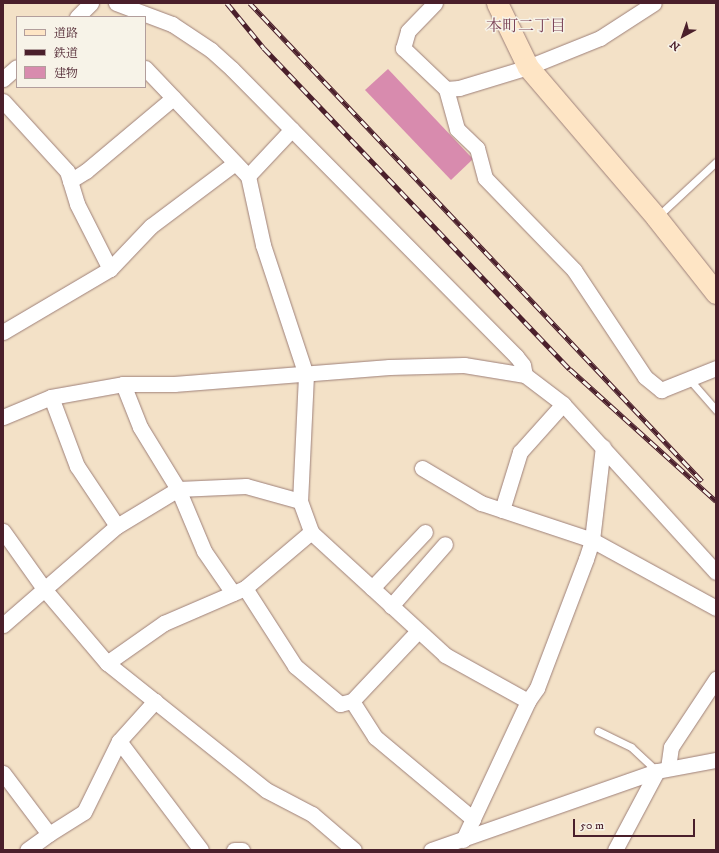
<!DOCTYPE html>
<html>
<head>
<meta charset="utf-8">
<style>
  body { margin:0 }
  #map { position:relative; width:719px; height:853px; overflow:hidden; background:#f3e1c7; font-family:"IM FELL DW Pica","Noto Serif JP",serif }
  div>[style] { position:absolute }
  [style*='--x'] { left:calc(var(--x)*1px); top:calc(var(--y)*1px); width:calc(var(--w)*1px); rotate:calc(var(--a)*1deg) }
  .building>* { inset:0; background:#d88bae }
  .roads { filter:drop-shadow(0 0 1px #9e8079) drop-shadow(0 0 1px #9e8079) }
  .lane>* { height:7px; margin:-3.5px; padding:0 3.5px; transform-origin:3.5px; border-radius:3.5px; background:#fff }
  .street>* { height:15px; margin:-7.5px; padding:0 7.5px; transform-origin:7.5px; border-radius:7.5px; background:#fff }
  .secondary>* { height:21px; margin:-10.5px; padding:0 10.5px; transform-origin:10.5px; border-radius:10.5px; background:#fee5c5 }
  .rail>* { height:4.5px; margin-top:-2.25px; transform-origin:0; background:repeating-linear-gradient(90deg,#f7f3e8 0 9px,#4a1f2b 0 18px); box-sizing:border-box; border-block:1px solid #4a1f2b }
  span { translate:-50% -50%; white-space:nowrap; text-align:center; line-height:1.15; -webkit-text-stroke:3px #f7f3e8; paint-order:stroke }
  .neighbourhood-label { font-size:16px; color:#7c4559 }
  .frame { position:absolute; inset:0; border:4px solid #4a1f2b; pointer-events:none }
  .legend { position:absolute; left:16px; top:16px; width:130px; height:72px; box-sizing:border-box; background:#f7f3e8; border:1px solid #b29e9c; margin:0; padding:5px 7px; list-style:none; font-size:12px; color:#4a1f2b }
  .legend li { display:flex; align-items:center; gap:8px; height:20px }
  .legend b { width:20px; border:1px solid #b29e9c }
  .north { position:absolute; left:663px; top:16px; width:40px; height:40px; -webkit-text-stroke:3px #f7f3e8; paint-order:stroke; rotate:220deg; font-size:11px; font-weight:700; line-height:16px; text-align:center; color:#4a1f2b }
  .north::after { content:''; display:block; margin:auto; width:14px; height:18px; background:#4a1f2b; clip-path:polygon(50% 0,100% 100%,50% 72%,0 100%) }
  .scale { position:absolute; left:573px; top:819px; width:122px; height:18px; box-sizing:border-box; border:2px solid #4a1f2b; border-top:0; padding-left:5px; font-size:12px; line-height:14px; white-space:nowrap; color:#4a1f2b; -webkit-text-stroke:3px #f7f3e8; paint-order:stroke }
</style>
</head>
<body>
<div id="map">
  <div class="building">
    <div style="clip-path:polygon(388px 69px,473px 159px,451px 180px,365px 90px)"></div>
  </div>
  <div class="roads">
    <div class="lane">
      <div style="--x:658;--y:216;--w:79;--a:-43"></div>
      <div style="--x:689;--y:379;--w:41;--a:48.9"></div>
      <div style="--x:598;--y:731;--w:37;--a:26"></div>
      <div style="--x:631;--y:747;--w:35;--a:43"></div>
    </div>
    <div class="street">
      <div style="--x:116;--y:3;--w:60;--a:20.6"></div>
      <div style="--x:172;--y:24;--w:47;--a:33.7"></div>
      <div style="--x:211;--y:50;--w:28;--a:42"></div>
      <div style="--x:232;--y:69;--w:404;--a:45.3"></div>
      <div style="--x:516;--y:356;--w:11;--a:52"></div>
      <div style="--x:523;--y:365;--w:10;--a:79"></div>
      <div style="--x:435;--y:3;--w:39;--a:134"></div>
      <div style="--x:408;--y:31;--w:18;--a:106"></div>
      <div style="--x:403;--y:48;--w:59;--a:43.6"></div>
      <div style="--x:446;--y:89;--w:13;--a:-4"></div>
      <div style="--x:459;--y:88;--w:72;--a:-16.9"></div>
      <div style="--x:528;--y:67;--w:78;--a:-21.9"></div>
      <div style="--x:600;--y:38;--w:64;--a:-32.9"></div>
      <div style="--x:77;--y:17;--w:20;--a:-45"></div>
      <div style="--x:145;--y:68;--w:149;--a:46.4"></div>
      <div style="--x:248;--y:176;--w:71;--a:77.7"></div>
      <div style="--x:263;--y:245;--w:137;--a:71.7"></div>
      <div style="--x:306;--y:375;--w:126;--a:92.7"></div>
      <div style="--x:300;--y:501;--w:33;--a:70"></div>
      <div style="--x:311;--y:532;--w:182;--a:42.5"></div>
      <div style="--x:445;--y:655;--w:95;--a:29"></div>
      <div style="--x:3;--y:79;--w:18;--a:-41"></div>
      <div style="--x:446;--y:89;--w:41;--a:74.6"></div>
      <div style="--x:457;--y:129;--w:28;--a:44"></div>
      <div style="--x:477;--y:148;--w:31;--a:75"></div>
      <div style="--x:485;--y:178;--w:128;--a:45.9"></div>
      <div style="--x:574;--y:270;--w:128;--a:56.4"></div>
      <div style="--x:645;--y:377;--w:21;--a:39"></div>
      <div style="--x:661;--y:390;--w:59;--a:-21.8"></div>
      <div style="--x:3;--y:101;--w:95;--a:47.6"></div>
      <div style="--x:67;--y:171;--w:34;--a:73"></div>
      <div style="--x:77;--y:204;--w:73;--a:63.1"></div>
      <div style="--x:110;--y:269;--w:59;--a:-46.4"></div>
      <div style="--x:151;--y:226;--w:105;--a:-36.9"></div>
      <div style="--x:248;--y:176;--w:64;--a:-46.9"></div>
      <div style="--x:70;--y:181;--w:19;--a:-32"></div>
      <div style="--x:86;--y:171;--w:114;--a:-40"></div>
      <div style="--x:3;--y:332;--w:124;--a:-30.5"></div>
      <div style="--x:123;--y:384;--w:46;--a:68.4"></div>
      <div style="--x:140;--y:427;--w:73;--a:58.5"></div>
      <div style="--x:178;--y:489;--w:67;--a:67.2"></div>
      <div style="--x:204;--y:551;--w:51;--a:55.4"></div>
      <div style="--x:51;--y:397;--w:74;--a:69.4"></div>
      <div style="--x:77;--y:466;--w:72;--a:56.3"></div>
      <div style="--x:3;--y:417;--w:52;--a:-22.6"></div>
      <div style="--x:51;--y:397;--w:73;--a:-10.2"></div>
      <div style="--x:123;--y:384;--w:51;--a:0"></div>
      <div style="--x:174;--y:384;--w:216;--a:-4.5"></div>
      <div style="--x:389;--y:367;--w:75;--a:-1.5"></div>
      <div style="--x:464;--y:365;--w:62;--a:9.3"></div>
      <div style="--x:525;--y:375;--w:48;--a:37.3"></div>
      <div style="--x:563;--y:404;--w:227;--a:47.7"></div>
      <div style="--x:422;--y:468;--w:69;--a:30.7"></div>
      <div style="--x:481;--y:503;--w:117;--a:18.4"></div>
      <div style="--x:592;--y:540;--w:141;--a:28.7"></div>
      <div style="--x:502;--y:510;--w:61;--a:-72.8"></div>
      <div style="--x:520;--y:452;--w:64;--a:-48.1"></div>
      <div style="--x:3;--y:531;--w:72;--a:54.6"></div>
      <div style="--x:45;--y:590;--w:96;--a:49.7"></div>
      <div style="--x:107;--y:663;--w:203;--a:38.6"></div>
      <div style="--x:266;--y:790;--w:52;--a:27.6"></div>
      <div style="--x:312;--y:814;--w:55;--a:40.6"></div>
      <div style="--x:245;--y:588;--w:93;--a:57.3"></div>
      <div style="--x:295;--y:666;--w:59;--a:40.2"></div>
      <div style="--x:340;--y:704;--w:12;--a:-14"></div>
      <div style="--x:372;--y:588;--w:77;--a:-46.6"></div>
      <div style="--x:391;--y:606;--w:82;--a:-48.9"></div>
      <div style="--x:3;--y:625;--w:151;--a:-41"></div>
      <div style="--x:117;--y:526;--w:71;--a:-31.2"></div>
      <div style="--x:178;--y:489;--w:68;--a:-2.5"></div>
      <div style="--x:246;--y:486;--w:56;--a:15.5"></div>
      <div style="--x:418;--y:631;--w:96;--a:133.3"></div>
      <div style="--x:352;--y:701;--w:43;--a:57.4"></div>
      <div style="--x:375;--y:737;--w:128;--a:39.9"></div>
      <div style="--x:107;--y:663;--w:70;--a:-35.1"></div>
      <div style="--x:164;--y:623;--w:88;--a:-23.4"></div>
      <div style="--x:245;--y:588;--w:87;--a:-40.3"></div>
      <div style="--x:119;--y:741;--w:136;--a:53"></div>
      <div style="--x:668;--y:768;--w:21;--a:-82"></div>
      <div style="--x:671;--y:747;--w:82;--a:-56.5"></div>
      <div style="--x:3;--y:773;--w:76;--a:53"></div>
      <div style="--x:49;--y:834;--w:27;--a:144"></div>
      <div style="--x:49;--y:834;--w:41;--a:-32.2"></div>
      <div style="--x:84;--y:812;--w:79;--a:-63.8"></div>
      <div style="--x:119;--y:741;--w:54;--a:-48"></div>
      <div style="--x:463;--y:840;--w:153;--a:-64.9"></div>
      <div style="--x:528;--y:701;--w:16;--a:-55"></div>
      <div style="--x:537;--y:688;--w:138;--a:-69.2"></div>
      <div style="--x:586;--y:559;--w:20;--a:-72"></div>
      <div style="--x:592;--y:540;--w:94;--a:-83.3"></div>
      <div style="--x:234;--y:850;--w:8;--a:0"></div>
      <div style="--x:431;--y:850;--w:239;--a:-19.3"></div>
      <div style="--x:657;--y:771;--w:60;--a:-10.6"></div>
      <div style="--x:615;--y:850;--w:89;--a:-62"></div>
    </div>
    <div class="secondary">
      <div style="--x:497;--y:3;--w:71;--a:64.2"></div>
      <div style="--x:528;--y:67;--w:197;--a:49.5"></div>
      <div style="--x:656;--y:217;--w:97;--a:51.7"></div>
    </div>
  </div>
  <div class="rail">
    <div style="--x:227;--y:3;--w:58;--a:50.6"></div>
    <div style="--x:264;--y:48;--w:443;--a:46.4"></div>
    <div style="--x:570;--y:369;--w:197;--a:42.1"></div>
    <div style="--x:250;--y:3;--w:658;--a:46.6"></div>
  </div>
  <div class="neighbourhood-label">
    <span style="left:526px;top:26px">本町二丁目</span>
  </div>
  <div class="frame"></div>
  <ul class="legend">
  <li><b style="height:5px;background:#fee5c5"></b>道路</li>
  <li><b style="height:5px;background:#4a1f2b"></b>鉄道</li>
  <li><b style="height:11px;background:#d88bae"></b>建物</li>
  </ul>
  <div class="north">N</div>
  <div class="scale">50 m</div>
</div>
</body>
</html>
